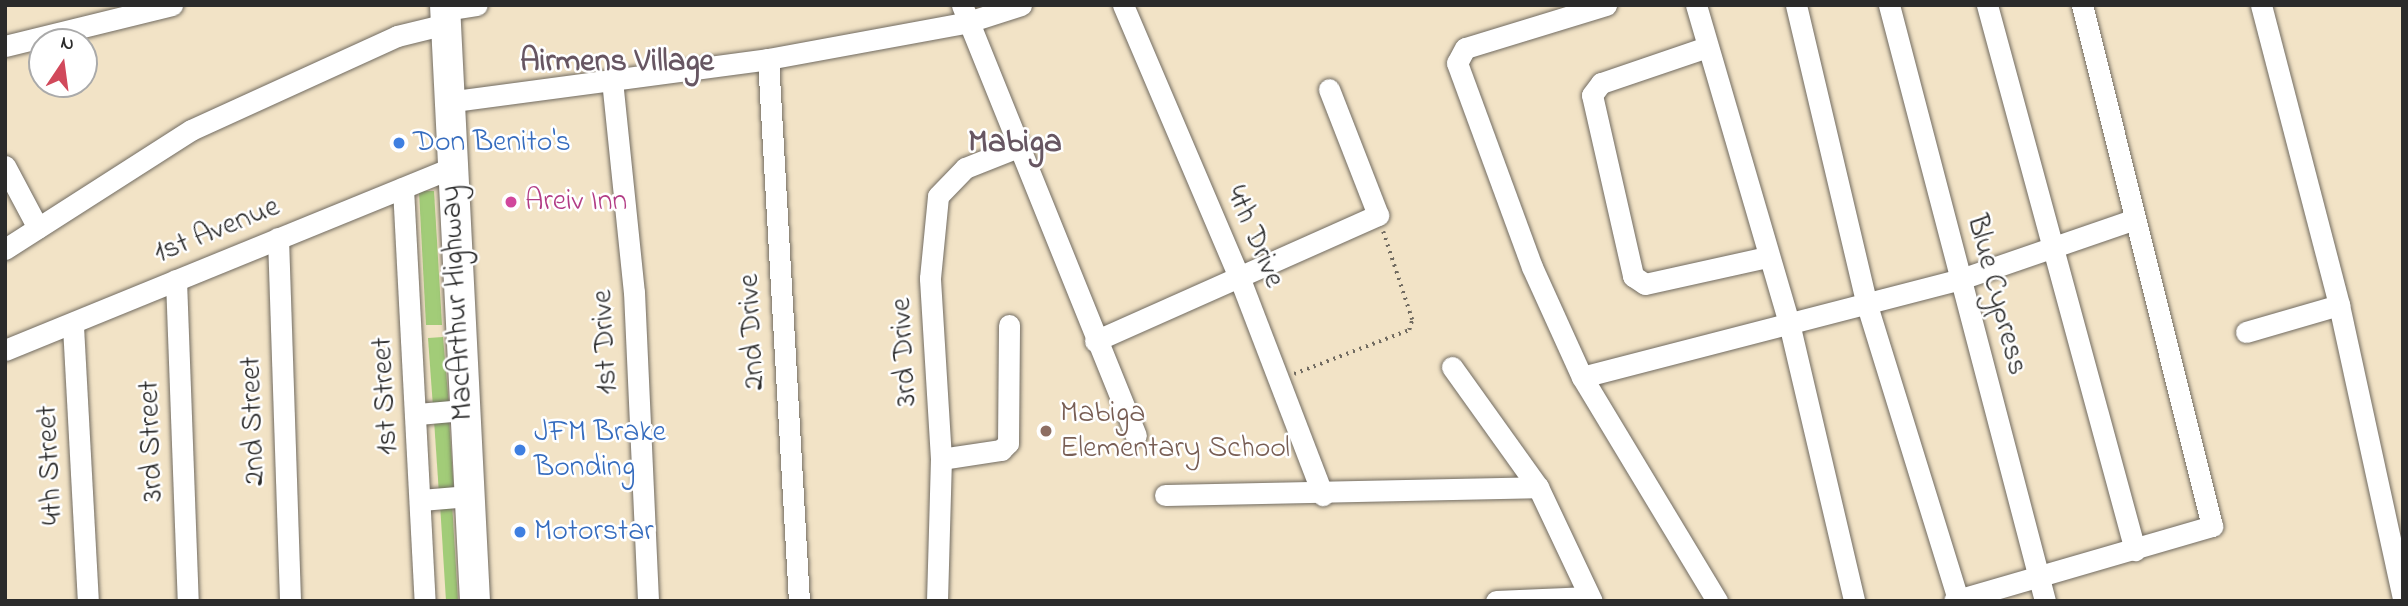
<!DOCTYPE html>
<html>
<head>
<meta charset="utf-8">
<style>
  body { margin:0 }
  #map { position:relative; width:2408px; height:606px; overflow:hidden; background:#f2e3c6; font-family:"Indie Flower",sans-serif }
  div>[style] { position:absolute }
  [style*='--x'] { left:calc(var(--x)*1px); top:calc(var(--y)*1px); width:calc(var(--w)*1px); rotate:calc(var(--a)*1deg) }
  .green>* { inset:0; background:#a2cc78 }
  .path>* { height:3.5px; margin-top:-1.75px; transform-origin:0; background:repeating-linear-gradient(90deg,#716b61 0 2px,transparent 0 7px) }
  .roads { filter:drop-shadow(0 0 2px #716b61) drop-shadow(0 0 2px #716b61) }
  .minor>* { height:21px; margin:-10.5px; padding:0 10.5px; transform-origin:10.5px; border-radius:10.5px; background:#fff }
  .highway>* { height:30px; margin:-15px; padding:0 15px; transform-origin:15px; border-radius:15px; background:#fff }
  .dots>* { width:19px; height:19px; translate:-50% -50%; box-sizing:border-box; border:4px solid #fff; border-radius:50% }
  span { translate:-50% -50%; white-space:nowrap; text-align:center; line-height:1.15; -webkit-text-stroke:5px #fff; paint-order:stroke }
  .shop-label { font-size:30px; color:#366cbe }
  .left { translate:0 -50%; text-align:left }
  .hotel-label { font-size:30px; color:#b23c85 }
  .street-label { font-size:30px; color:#2b2b2b }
  .education-label { font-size:30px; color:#785e54 }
  .neighbourhood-label { font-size:32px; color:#675662; font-weight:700 }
  .quarter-label { font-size:33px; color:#675662; font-weight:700 }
  .frame { position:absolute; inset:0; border:7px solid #2b2b2b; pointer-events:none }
  .north { position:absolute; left:28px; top:28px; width:70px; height:70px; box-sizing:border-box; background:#fff; border:2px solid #aaa; border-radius:50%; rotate:13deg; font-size:19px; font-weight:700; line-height:28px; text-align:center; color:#2b2b2b }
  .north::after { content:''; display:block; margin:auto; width:24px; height:32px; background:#d1495b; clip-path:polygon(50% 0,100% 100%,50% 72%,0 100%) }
</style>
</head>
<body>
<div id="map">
  <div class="green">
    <div style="clip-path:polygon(419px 191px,434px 191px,442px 325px,426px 325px)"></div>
    <div style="clip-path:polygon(443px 337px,449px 406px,433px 407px,428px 338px)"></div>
    <div style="clip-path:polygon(449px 419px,454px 493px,439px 494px,434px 420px)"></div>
    <div style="clip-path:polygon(452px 503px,458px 601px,446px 601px,440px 504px)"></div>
  </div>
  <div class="path">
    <div style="--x:1294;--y:374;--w:123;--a:-20.9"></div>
    <div style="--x:1409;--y:330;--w:10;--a:-73"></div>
    <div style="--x:1412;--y:320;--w:93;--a:-108.2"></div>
  </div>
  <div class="roads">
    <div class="minor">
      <div style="--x:962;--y:5;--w:464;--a:68"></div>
      <div style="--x:1123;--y:5;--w:293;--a:66.9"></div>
      <div style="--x:1238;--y:274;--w:237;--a:69"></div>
      <div style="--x:1606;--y:5;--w:147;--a:163"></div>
      <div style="--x:1465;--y:48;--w:17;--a:118"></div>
      <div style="--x:1457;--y:63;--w:217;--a:69.8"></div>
      <div style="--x:1532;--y:267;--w:121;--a:65.6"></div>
      <div style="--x:1582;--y:377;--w:262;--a:58.9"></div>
      <div style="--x:1696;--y:5;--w:331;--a:73.7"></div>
      <div style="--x:1789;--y:323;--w:285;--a:76.8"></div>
      <div style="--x:1796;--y:5;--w:305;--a:76.7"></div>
      <div style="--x:1866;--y:302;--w:312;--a:72.8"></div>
      <div style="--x:1889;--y:5;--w:616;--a:75.33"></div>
      <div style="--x:1987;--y:5;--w:565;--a:74.81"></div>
      <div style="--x:2261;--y:5;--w:310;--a:75.4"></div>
      <div style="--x:2339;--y:305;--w:301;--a:77.7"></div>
      <div style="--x:445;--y:10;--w:32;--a:-9"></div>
      <div style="--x:5;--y:46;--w:172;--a:-13.8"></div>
      <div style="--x:1707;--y:47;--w:112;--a:161.2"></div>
      <div style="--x:1601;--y:83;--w:15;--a:127"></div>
      <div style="--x:1592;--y:95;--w:186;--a:77.2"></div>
      <div style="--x:1633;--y:276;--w:14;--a:34"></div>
      <div style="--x:1645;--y:284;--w:125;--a:-12.5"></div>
      <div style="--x:768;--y:59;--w:543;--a:86.73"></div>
      <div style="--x:612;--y:80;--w:213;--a:84.1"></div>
      <div style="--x:634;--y:292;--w:309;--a:87.4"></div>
      <div style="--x:447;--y:102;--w:324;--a:-7.6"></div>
      <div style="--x:768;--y:59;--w:200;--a:-10.4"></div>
      <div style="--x:965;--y:23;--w:59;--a:-17.8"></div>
      <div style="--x:5;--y:166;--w:70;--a:62"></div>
      <div style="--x:403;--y:188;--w:414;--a:87"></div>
      <div style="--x:278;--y:238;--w:363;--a:88.1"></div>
      <div style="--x:5;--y:249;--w:221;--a:-32.6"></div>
      <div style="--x:191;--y:130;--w:226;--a:-24.5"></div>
      <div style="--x:397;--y:36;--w:50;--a:-13.8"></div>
      <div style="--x:176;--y:280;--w:321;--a:87.9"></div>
      <div style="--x:73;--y:326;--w:275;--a:86.9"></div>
      <div style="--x:2246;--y:332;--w:97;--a:-16.2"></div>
      <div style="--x:1095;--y:341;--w:310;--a:-24"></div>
      <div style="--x:1378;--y:215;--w:135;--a:-111.3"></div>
      <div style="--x:5;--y:350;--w:482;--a:-22.2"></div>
      <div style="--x:1452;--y:367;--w:148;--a:54.4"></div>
      <div style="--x:1538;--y:487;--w:126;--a:64.7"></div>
      <div style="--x:1582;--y:377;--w:391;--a:-14.5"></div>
      <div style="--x:1961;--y:279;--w:181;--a:-19"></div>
      <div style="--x:418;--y:414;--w:45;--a:-5.1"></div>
      <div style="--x:941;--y:459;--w:61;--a:-8.5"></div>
      <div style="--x:1001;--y:450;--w:10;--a:-45"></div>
      <div style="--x:1008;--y:443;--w:118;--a:-89.5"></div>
      <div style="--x:1165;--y:495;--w:373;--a:-1.2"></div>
      <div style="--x:421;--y:500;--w:48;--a:-4.8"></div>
      <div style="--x:937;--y:601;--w:142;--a:-88.4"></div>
      <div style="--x:941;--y:459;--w:181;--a:-93.5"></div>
      <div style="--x:930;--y:278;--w:82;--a:-84.4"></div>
      <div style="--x:938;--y:196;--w:39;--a:-46"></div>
      <div style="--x:965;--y:168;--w:57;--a:-21.6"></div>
      <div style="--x:1496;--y:601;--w:93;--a:-2.5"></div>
      <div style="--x:1954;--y:601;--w:269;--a:-16.2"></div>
      <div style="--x:2212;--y:526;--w:537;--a:-104.01"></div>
    </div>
    <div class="highway">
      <div style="--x:445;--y:5;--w:597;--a:87.12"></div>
    </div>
  </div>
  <div class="dots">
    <div style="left:399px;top:143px;background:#3f7fe0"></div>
    <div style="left:511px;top:202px;background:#d1479c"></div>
    <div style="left:1046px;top:431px;background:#8d6e63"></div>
    <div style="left:520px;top:450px;background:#3f7fe0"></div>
    <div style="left:520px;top:532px;background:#3f7fe0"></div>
  </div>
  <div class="shop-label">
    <span class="left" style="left:413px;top:143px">Don Benito's</span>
    <span class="left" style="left:534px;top:450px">JFM Brake<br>Bonding</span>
    <span class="left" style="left:534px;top:532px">Motorstar</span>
  </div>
  <div class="hotel-label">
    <span class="left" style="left:525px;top:202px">Areiv Inn</span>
  </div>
  <div class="street-label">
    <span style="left:217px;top:231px;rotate:-22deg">1st Avenue</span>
    <span style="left:1254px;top:237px;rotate:67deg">4th Drive</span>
    <span style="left:1996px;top:295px;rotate:75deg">Blue Cypress</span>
    <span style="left:458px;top:303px;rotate:-93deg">MacArthur Highway</span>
    <span style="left:753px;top:332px;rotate:-93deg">2nd Drive</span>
    <span style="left:606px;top:342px;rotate:-93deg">1st Drive</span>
    <span style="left:905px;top:352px;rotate:-93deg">3rd Drive</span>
    <span style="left:386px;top:396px;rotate:-93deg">1st Street</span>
    <span style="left:254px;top:421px;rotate:-92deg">2nd Street</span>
    <span style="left:152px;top:441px;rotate:-92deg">3rd Street</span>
    <span style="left:51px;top:465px;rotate:-93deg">4th Street</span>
  </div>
  <div class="education-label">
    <span class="left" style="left:1060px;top:431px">Mabiga<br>Elementary School</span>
  </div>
  <div class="neighbourhood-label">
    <span style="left:617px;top:63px">Airmens Village</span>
  </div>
  <div class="quarter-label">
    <span style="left:1015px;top:144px">Mabiga</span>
  </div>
  <div class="frame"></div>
  <div class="north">N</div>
</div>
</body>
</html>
